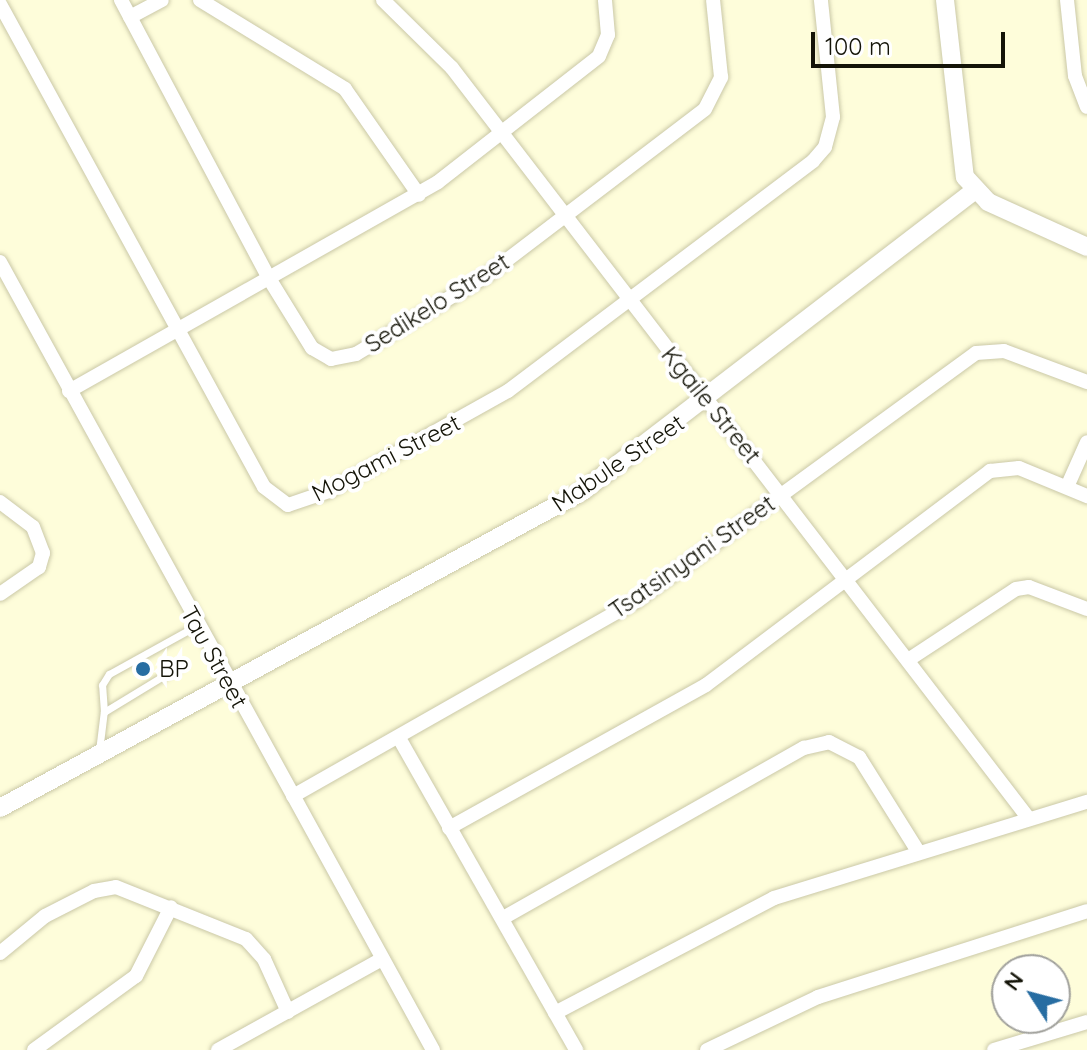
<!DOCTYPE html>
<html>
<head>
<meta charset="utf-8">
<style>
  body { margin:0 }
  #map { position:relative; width:1087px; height:1050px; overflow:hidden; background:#fefdda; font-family:Quicksand,sans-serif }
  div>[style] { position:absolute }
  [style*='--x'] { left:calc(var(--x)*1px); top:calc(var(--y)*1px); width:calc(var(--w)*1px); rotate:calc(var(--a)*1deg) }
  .roads { filter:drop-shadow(0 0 2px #cac8a7) drop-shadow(0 0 2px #cac8a7) }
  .service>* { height:7px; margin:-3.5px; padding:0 3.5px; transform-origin:3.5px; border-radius:3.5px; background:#fff }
  .minor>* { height:14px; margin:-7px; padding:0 7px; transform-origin:7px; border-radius:7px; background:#fff }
  .tertiary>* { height:18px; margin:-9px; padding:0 9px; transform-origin:9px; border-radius:9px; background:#fff }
  .dots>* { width:22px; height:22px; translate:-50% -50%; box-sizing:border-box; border:4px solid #fff; border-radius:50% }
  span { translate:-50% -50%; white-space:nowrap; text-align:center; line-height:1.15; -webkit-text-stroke:8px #fff; paint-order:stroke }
  .street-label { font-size:24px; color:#141408 }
  .poi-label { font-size:24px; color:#141408 }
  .left { translate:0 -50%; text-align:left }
  .north { position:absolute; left:991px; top:954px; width:80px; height:80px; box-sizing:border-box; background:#fff; border:2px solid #a1a19c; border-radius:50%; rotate:306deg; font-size:22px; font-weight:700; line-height:32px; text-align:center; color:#141408 }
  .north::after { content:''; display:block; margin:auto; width:28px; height:36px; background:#276da2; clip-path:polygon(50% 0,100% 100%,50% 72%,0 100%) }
  .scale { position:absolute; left:811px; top:32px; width:194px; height:36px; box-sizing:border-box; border:4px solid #141408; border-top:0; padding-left:10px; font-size:24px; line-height:28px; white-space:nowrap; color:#141408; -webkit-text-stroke:6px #fff; paint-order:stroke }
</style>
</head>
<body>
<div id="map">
  <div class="roads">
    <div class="service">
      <div style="--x:104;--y:712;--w:27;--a:-94"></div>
      <div style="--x:102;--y:685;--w:13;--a:-58"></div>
      <div style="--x:109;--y:674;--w:99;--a:-28.9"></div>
      <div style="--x:99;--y:751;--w:39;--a:-83"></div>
      <div style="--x:104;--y:712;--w:87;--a:-31.3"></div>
    </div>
    <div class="minor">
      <div style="--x:121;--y:0;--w:317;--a:62"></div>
      <div style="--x:270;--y:280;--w:80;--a:58.3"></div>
      <div style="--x:312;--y:348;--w:22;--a:30"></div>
      <div style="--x:331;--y:359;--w:25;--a:-11"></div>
      <div style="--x:356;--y:354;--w:152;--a:-31"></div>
      <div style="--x:486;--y:276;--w:275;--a:-37.3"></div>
      <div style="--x:705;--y:109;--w:36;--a:-63"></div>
      <div style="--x:721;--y:77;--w:77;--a:-95.9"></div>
      <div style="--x:200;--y:0;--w:170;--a:31.5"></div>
      <div style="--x:345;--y:89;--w:129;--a:55.1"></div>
      <div style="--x:383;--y:0;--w:97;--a:44.6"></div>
      <div style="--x:452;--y:68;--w:947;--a:52.46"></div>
      <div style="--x:1067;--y:0;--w:76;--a:84"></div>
      <div style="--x:1075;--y:76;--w:33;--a:69"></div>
      <div style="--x:0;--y:4;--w:550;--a:61.34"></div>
      <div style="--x:264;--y:487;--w:30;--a:37"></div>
      <div style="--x:288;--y:505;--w:43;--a:-18.9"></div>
      <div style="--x:329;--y:491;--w:205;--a:-29.2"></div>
      <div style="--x:508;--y:391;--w:382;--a:-37"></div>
      <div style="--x:813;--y:161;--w:18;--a:-49"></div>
      <div style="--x:825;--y:147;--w:31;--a:-75"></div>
      <div style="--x:833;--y:117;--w:118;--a:-95.9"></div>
      <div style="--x:130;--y:17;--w:36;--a:-28"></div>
      <div style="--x:0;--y:262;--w:899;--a:61.21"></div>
      <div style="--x:69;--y:391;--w:424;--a:-29.5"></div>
      <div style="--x:438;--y:182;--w:204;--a:-38"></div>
      <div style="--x:599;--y:56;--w:23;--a:-67"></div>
      <div style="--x:608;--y:35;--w:35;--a:-95"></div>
      <div style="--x:1067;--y:487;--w:49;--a:-66"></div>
      <div style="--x:0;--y:502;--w:41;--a:37.1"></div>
      <div style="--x:33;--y:527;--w:28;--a:69"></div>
      <div style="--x:43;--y:553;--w:15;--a:106"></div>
      <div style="--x:39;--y:567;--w:47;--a:145.3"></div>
      <div style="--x:908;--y:660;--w:129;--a:-33.3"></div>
      <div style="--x:1016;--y:589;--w:13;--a:-9"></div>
      <div style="--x:1029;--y:587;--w:62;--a:20.8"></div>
      <div style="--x:399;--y:738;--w:359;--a:60.4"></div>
      <div style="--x:293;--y:796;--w:395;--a:-29.6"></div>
      <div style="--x:636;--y:601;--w:421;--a:-36.1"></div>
      <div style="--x:976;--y:353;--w:28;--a:-4"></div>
      <div style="--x:1004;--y:351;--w:89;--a:20.5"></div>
      <div style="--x:449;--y:828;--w:294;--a:-29.1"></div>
      <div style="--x:706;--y:685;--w:356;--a:-37"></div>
      <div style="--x:990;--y:471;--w:29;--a:-6"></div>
      <div style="--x:1019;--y:468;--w:74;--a:22.4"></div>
      <div style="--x:503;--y:918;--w:346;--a:-29.5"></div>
      <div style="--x:804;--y:748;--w:26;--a:-13"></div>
      <div style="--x:829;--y:742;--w:34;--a:27"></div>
      <div style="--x:859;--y:757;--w:113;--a:58"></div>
      <div style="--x:0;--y:953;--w:58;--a:-39.4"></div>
      <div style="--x:45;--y:916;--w:55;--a:-27"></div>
      <div style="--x:94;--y:891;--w:22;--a:-10"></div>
      <div style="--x:116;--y:887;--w:140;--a:21.8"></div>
      <div style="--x:246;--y:939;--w:27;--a:48"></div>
      <div style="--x:264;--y:959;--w:58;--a:65.6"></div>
      <div style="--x:555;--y:1013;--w:247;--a:-27.7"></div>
      <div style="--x:774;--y:898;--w:327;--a:-17.1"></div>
      <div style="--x:34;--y:1050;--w:126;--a:-36"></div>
      <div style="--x:136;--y:976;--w:77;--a:-63.1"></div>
      <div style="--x:218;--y:1050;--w:188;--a:-29"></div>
      <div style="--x:707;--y:1050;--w:123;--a:-25.5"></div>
      <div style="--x:818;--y:997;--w:282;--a:-17.7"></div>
      <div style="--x:994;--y:1050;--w:97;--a:-16.8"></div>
    </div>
    <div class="tertiary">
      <div style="--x:945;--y:0;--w:178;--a:83.6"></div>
      <div style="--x:965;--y:177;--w:34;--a:47"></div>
      <div style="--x:988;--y:202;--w:109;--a:24.4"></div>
      <div style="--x:0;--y:808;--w:664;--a:-28.53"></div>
      <div style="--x:583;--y:491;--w:493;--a:-37.5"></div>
    </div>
  </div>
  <div class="dots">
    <div style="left:143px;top:669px;background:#276da2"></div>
  </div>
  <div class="street-label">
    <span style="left:437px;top:303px;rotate:-32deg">Sedikelo Street</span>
    <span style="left:711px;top:405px;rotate:51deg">Kgaile Street</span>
    <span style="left:386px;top:458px;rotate:-27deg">Mogami Street</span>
    <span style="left:618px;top:463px;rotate:-34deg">Mabule Street</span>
    <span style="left:692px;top:557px;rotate:-35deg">Tsatsinyani Street</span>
    <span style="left:214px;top:657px;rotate:61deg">Tau Street</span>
  </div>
  <div class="poi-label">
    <span class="left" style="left:159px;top:669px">BP</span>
  </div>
  <div class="north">N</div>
  <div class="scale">100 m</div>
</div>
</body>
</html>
